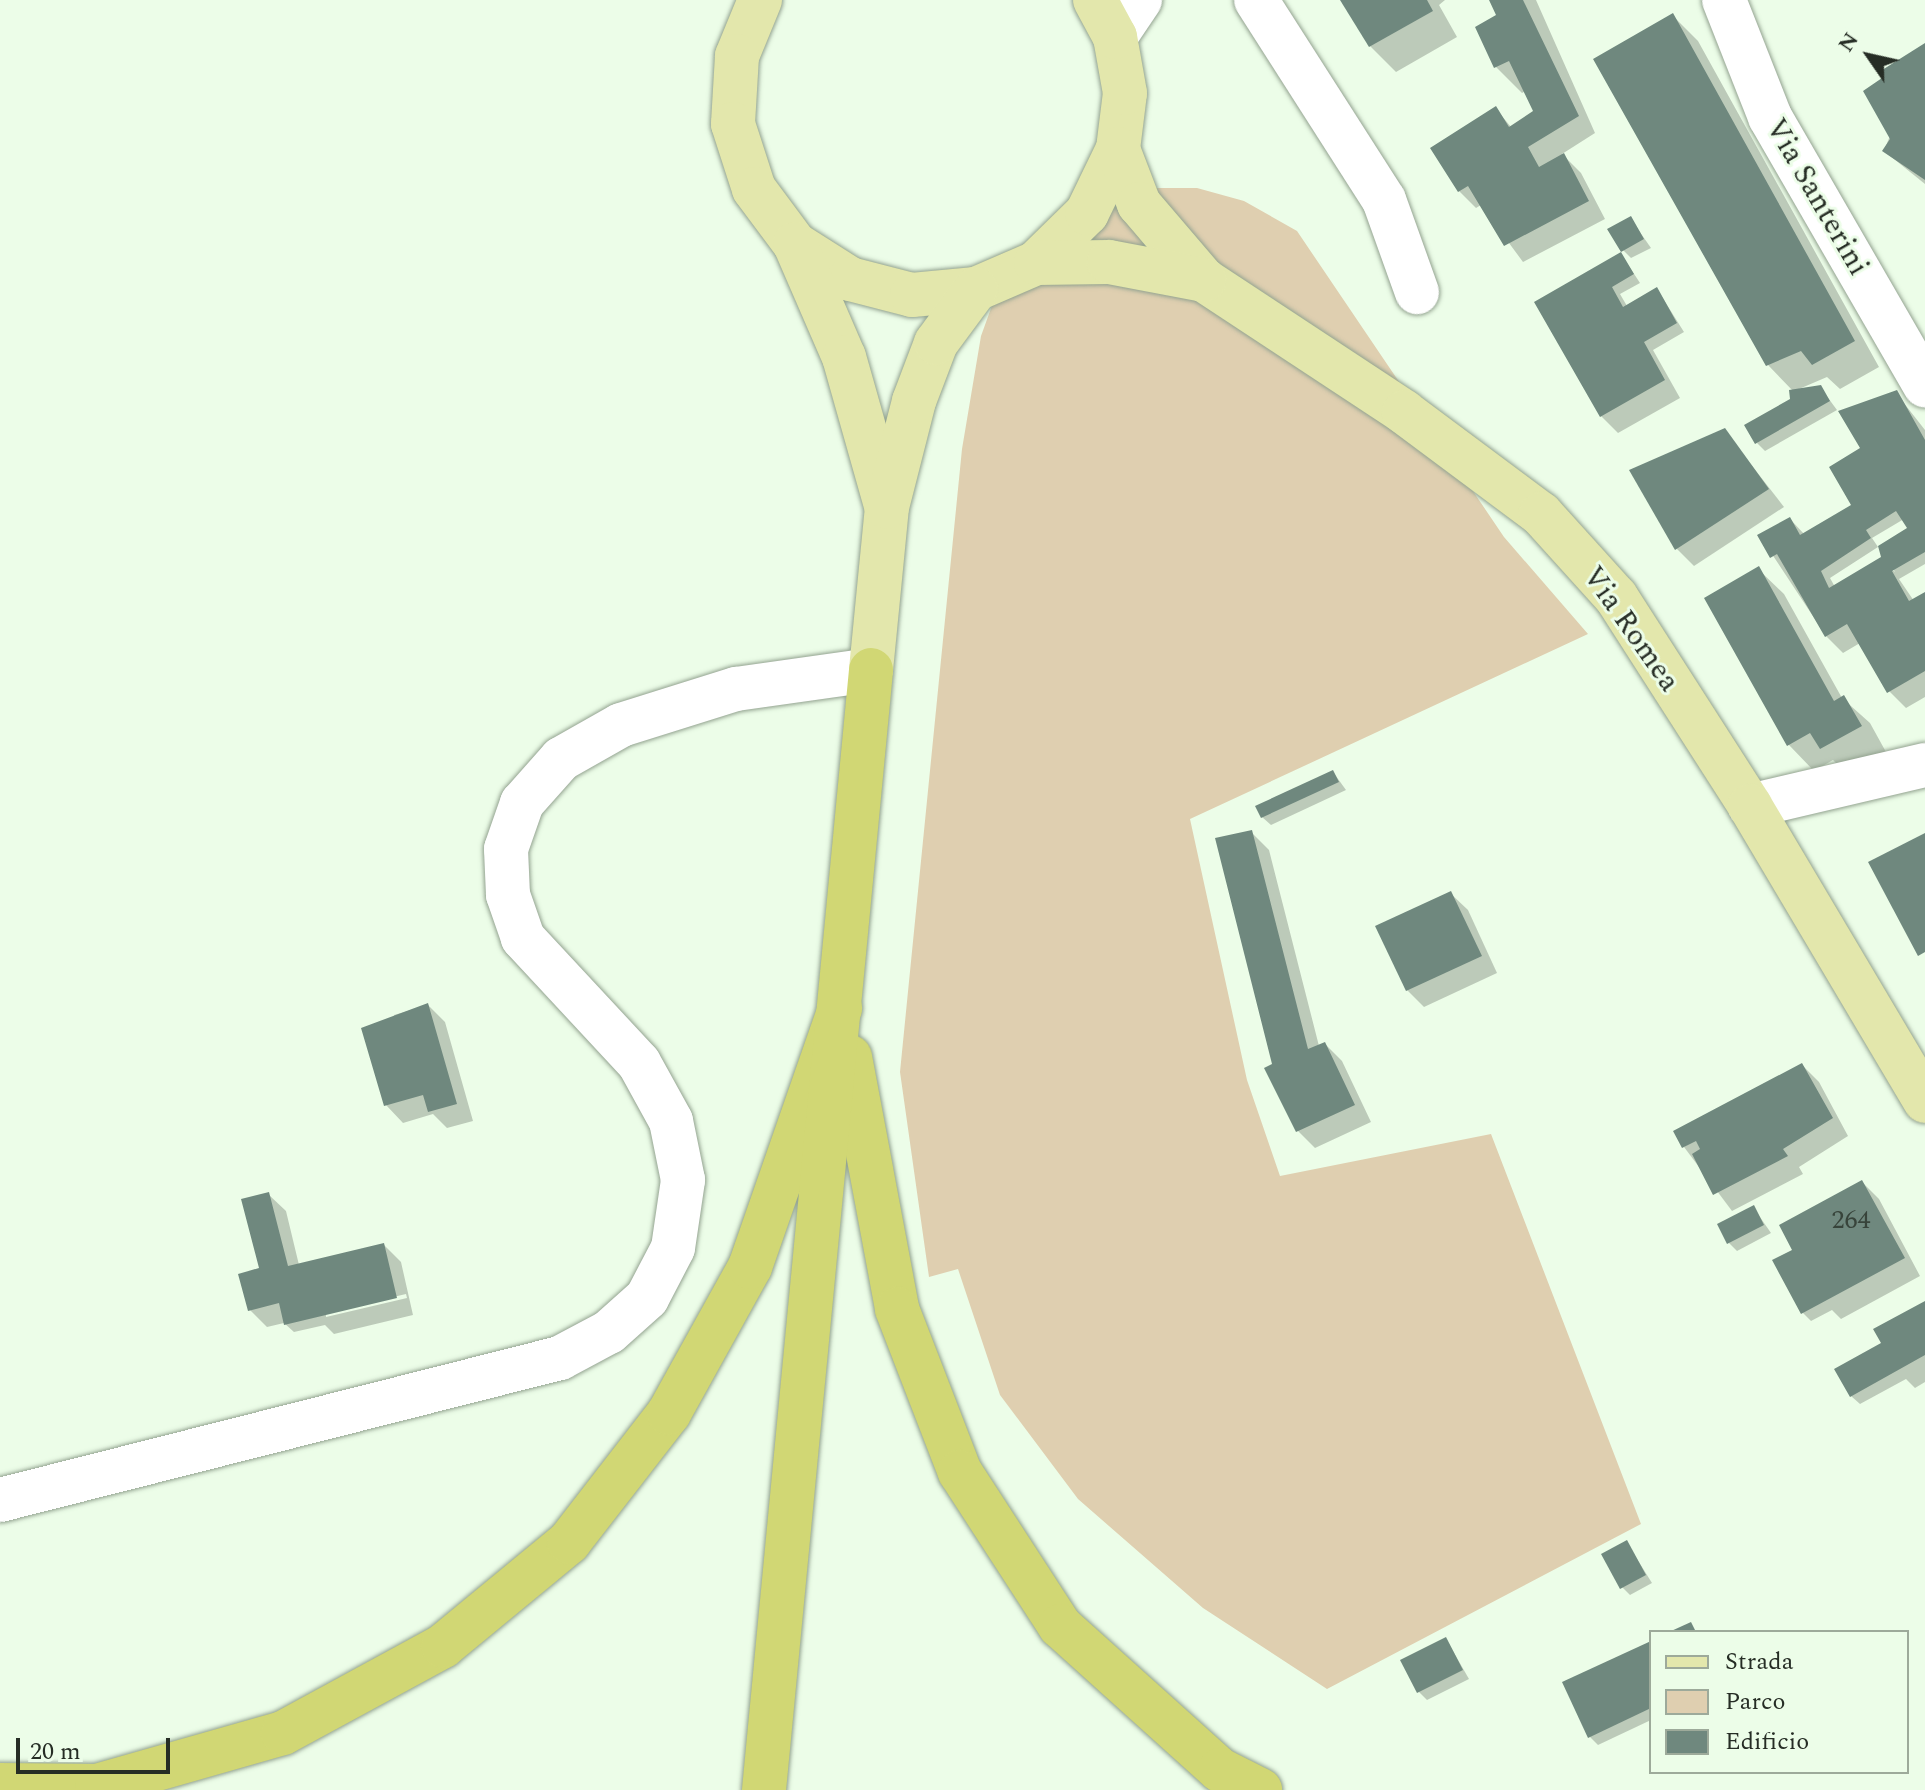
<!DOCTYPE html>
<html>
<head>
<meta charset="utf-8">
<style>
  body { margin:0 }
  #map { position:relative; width:1925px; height:1790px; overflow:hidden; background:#ecfde8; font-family:Spectral,serif }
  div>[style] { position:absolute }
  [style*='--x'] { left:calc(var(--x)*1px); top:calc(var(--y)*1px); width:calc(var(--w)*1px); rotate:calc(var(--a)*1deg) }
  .green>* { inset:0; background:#dfcfb0 }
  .shadow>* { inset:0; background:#0003 }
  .building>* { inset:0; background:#6f887e }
  .roads { filter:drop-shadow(0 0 2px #93a390) drop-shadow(0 0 2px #93a390) }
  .minor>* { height:44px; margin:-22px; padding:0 22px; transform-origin:22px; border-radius:22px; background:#fff }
  .major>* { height:44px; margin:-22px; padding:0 22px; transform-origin:22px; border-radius:22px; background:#e3e7ac }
  .highway>* { height:44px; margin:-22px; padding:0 22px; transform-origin:22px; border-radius:22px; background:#d1d774 }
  span { translate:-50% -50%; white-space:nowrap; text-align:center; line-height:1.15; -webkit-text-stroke:6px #ecfde8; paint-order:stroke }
  .number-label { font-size:26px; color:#38443b }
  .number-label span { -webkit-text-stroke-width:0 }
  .street-label { font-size:30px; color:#262d25 }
  .legend { position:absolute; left:1649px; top:1630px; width:260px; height:144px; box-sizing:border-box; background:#ecfde8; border:2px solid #9daa9a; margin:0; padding:10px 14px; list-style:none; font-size:24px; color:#262d25 }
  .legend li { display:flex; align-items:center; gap:16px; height:40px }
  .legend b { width:40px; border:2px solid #9daa9a }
  .north { position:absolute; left:1829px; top:16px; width:80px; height:80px; -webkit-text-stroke:6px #ecfde8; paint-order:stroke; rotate:304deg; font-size:22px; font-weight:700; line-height:32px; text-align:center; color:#262d25 }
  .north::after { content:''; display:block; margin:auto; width:28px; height:36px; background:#262d25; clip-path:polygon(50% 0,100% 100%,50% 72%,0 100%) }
  .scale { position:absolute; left:16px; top:1738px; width:154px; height:36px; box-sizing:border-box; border:4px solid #262d25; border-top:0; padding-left:10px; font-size:24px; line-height:28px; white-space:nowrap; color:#262d25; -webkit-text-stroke:6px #ecfde8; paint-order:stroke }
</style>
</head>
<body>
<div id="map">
  <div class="green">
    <div style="clip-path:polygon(1134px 188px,1197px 188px,1244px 201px,1297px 231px,1504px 537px,1588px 634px,1190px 819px,1247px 1080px,1280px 1176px,1491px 1134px,1641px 1524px,1327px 1689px,1203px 1608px,1078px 1499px,1000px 1395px,958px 1269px,929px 1277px,900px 1072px,962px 449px,981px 336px,1007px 264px)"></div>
  </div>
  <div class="shadow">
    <div style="clip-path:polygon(1343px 0,1445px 0,1439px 5px,1457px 37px,1396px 72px,1370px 46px)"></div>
    <div style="clip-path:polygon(1491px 0,1536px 0,1595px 133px,1562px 154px,1581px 173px,1605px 219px,1523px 262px,1481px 205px,1476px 208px,1459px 191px,1432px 148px,1496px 109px,1511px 127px,1536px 112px,1526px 91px,1522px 93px,1496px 67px,1478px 28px,1498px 16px)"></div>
    <div style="clip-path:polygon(1673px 16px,1698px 41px,1879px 367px,1840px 389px,1827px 377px,1799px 389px,1820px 387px,1837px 410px,1765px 451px,1757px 443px,1793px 400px,1793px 391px,1768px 365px,1596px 60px)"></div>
    <div style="clip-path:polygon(1925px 46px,1925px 184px,1884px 151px)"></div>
    <div style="clip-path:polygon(1630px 218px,1651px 248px,1631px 258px,1623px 250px)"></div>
    <div style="clip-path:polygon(1621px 254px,1640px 283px,1620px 294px,1627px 306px,1657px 289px,1684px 332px,1653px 350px,1680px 398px,1618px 433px,1601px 416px,1537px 302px)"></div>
    <div style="clip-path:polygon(evenodd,1896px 393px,1925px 430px,1925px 564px,1899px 579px,1914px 601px,1925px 595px,1925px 697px,1906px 708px,1889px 691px,1860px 643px,1843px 653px,1826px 636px,1760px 536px,1790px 519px,1805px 535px,1854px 506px,1863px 449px,1896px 393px,1904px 519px,1912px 536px,1881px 547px,1895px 572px,1881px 559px,1835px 587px,1830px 578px,1878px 547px,1872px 538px,1904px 519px)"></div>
    <div style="clip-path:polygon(1724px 430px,1784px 507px,1694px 566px,1677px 549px)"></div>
    <div style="clip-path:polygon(1758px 569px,1784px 594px,1842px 698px,1870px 723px,1886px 752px,1847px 774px,1833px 760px,1814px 771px,1789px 745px,1706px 598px)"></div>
    <div style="clip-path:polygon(1333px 772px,1346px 790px,1271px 825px,1262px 817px)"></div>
    <div style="clip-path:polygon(1252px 833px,1269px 850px,1319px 1046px,1325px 1044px,1342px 1061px,1371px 1122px,1315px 1148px,1298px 1131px,1275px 1065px)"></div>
    <div style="clip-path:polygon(1450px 893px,1468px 910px,1497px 973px,1424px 1007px,1407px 990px)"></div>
    <div style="clip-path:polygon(428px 1005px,445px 1022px,473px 1121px,447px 1128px,433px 1114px,403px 1123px,386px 1105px,394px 1015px)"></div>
    <div style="clip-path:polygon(1802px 1065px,1819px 1082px,1848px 1136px,1799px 1167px,1803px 1174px,1732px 1211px,1684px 1147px)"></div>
    <div style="clip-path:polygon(1862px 1182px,1879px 1199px,1920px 1276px,1841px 1319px,1832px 1310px,1811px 1321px,1803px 1313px)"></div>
    <div style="clip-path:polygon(evenodd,268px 1194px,286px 1211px,299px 1265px,384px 1245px,401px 1262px,413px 1315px,334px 1334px,325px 1325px,294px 1332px,284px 1323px,267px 1327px,250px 1310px,262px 1269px,268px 1194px,406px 1294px,407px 1298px,326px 1317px,326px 1313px,406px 1294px)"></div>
    <div style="clip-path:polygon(1753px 1207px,1771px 1233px,1737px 1251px,1729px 1243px)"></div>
    <div style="clip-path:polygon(1925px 1303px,1925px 1382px,1915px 1388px,1906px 1379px,1860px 1404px,1851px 1396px,1884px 1344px)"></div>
    <div style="clip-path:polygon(1627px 1543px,1652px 1583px,1630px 1595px,1622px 1587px)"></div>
    <div style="clip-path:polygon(1446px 1639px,1469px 1679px,1427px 1700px,1419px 1692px)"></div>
    <div style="clip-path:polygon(1651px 1643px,1651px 1720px,1598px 1745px,1590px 1737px)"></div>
  </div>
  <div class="building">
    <div style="clip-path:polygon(1340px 0,1427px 0,1433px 11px,1369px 47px)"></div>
    <div style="clip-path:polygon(1489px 0,1523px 0,1579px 116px,1528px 147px,1539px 167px,1564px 153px,1589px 201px,1504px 246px,1468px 186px,1458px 192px,1430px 148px,1496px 106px,1509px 127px,1533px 111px,1509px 61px,1494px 68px,1475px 27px,1496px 15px)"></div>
    <div style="clip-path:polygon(1673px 13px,1855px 341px,1812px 365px,1801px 351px,1766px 366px,1593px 59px)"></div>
    <div style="clip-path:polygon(1925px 43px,1925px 180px,1882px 151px,1890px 139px,1863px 91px,1882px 78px,1879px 72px)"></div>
    <div style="clip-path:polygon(1631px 216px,1644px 239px,1621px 252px,1634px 274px,1612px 287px,1623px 307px,1657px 287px,1677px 323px,1644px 342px,1665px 380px,1600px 417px,1534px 302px,1621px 252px,1607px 229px)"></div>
    <div style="clip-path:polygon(1821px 385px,1830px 401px,1755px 444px,1744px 425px,1790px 399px,1789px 390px)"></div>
    <div style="clip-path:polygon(evenodd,1897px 390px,1925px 440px,1925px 552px,1892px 571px,1909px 601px,1925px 592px,1925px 671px,1887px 693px,1847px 624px,1825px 637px,1777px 554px,1770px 558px,1757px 535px,1790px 517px,1800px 535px,1851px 505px,1829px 467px,1860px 448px,1838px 411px,1897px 390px,1896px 511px,1907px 528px,1878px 546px,1881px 557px,1829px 588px,1821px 571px,1871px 538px,1866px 530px,1896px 511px)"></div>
    <div style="clip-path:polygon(1725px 428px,1769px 489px,1675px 550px,1629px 470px)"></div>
    <div style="clip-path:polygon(1759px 566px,1834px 701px,1844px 695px,1862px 726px,1820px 749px,1810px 733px,1787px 746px,1704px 598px)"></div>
    <div style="clip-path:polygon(1333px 770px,1339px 782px,1261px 818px,1255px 806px)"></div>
    <div style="clip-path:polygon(1252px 830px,1308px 1049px,1325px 1042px,1355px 1105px,1296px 1132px,1264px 1068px,1272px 1064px,1215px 838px)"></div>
    <div style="clip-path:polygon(1925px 833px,1925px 952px,1918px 956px,1868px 862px)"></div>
    <div style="clip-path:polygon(1451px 891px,1482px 956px,1406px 991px,1375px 926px)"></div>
    <div style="clip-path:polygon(428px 1003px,457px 1104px,428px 1112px,423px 1095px,384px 1106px,361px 1028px)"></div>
    <div style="clip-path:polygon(1802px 1063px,1833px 1118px,1783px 1149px,1788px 1156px,1713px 1195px,1692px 1154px,1700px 1149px,1696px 1141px,1682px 1148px,1673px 1131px)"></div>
    <div style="clip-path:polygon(1862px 1180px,1905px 1258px,1801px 1314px,1772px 1260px,1792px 1250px,1779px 1225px)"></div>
    <div style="clip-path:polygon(269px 1192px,288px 1266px,384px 1243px,397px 1298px,284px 1325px,279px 1303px,248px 1311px,238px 1274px,259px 1268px,241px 1199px)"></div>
    <div style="clip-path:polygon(1754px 1205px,1764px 1225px,1727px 1244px,1717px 1224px)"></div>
    <div style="clip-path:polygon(1925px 1301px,1925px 1355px,1850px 1397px,1834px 1369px,1881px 1343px,1873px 1329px)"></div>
    <div style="clip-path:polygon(1627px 1540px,1646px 1575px,1620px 1589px,1601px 1554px)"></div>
    <div style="clip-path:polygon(1691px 1622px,1696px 1632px,1669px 1632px)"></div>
    <div style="clip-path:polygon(1446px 1637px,1463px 1670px,1417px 1693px,1400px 1660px)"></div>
    <div style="clip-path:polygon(1651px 1641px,1651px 1708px,1588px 1738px,1562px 1682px)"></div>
  </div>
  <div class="roads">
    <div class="minor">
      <div style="--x:1256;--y:0;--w:237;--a:57.4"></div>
      <div style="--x:1384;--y:200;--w:98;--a:70.3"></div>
      <div style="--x:1724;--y:0;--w:126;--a:68.5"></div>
      <div style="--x:1770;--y:117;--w:310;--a:60"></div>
      <div style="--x:1115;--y:37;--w:45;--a:-56"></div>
      <div style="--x:1750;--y:806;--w:180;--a:-13.2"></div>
      <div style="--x:0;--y:1500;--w:578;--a:-14.23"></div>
      <div style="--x:560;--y:1358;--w:55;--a:-28"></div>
      <div style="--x:609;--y:1332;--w:51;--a:-41.8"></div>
      <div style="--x:647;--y:1298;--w:56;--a:-62.5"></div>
      <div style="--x:673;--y:1248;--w:69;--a:-81.6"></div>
      <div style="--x:683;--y:1180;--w:60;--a:-101.5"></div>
      <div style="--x:671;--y:1121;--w:66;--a:-118.9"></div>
      <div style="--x:639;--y:1063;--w:171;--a:-132.9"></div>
      <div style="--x:523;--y:938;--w:46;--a:-109.2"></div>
      <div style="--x:508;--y:895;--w:46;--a:-92.5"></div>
      <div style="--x:506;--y:849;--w:49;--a:-70.8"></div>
      <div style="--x:522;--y:803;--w:59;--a:-48.4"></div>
      <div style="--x:561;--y:759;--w:69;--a:-29.5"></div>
      <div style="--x:621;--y:725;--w:121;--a:-17.4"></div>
      <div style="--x:736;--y:689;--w:136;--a:-8"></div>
    </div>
    <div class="major">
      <div style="--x:760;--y:0;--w:61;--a:112.3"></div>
      <div style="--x:737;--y:56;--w:68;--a:93.4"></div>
      <div style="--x:733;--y:124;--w:68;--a:72.1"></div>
      <div style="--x:754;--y:189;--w:69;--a:53.3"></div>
      <div style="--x:795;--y:244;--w:65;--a:32.5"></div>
      <div style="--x:850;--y:279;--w:64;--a:14.5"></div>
      <div style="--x:912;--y:295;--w:64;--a:-5.4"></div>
      <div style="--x:976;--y:289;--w:65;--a:-23.4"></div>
      <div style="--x:1036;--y:263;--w:71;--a:-44.4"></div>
      <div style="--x:1087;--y:213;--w:71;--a:-64.2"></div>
      <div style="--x:1118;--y:149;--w:56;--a:-82.9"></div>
      <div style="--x:1125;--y:93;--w:57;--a:-100.1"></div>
      <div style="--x:1115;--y:37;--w:42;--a:-118.4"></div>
      <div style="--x:1118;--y:149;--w:59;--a:69.1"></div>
      <div style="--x:1139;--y:204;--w:100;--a:49.5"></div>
      <div style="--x:1204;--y:280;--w:240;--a:33.4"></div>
      <div style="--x:1404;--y:412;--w:171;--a:36.7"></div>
      <div style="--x:1541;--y:514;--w:112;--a:47.9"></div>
      <div style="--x:1616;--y:597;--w:248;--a:57.3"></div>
      <div style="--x:1750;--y:806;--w:343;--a:59.3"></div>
      <div style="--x:795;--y:244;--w:123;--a:66.6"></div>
      <div style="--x:844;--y:357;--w:154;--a:74.2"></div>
      <div style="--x:1036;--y:263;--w:73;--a:-0.8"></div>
      <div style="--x:1109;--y:262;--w:97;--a:10.7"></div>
      <div style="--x:871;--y:670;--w:164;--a:-84.4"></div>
      <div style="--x:887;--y:507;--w:109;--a:-75.7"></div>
      <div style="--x:914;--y:401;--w:62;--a:-69.2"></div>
      <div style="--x:936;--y:343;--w:67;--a:-53.5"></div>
    </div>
    <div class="highway">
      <div style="--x:850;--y:1057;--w:256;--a:79.4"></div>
      <div style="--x:897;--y:1309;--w:175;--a:68.9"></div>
      <div style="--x:960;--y:1472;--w:184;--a:57"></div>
      <div style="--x:1060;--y:1626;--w:215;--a:42"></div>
      <div style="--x:1220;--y:1770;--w:45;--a:26.6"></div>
      <div style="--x:0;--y:1785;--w:97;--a:0.6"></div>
      <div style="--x:97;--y:1786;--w:193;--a:-15.9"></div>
      <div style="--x:283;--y:1733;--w:182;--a:-28.5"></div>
      <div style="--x:443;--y:1646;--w:163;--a:-39.5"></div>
      <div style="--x:569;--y:1542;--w:163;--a:-52.2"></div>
      <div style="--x:669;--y:1413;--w:167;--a:-61"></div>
      <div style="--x:750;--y:1267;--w:274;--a:-70.8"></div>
      <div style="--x:764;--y:1790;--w:1125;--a:-84.54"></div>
    </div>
  </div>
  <div class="number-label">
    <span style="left:1851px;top:1221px">264</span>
  </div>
  <div class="street-label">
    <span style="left:1817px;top:197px;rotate:60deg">Via Santerini</span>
    <span style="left:1631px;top:629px;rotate:55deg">Via Romea</span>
  </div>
  <ul class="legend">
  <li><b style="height:10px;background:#e3e7ac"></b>Strada</li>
  <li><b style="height:22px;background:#dfcfb0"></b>Parco</li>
  <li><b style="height:22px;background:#6f887e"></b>Edificio</li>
  </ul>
  <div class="north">N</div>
  <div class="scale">20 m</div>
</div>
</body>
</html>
